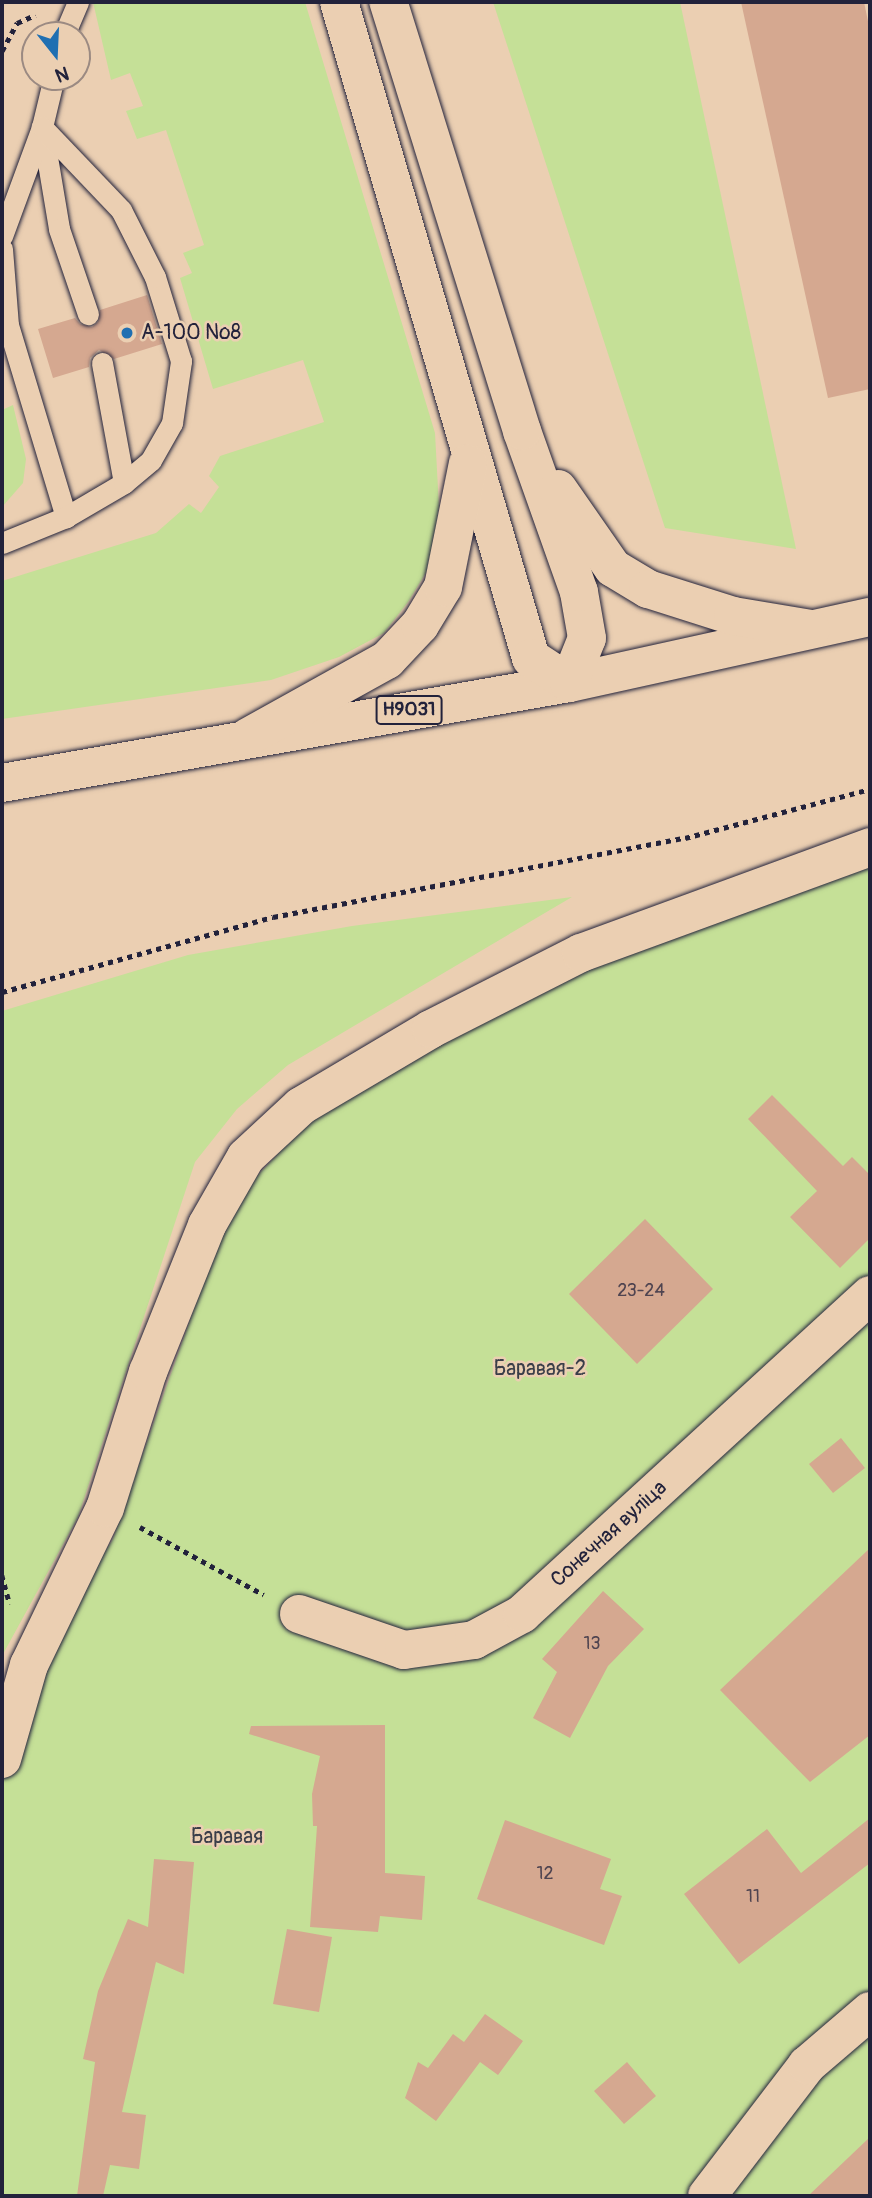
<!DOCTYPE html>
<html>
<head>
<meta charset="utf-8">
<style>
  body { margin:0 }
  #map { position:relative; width:872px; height:2198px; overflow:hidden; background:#ebcfb2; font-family:Pangolin,sans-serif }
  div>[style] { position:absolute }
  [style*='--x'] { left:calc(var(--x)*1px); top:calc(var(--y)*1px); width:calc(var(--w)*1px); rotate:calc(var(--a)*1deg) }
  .green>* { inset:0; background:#c5e097 }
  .building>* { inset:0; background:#d5a890 }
  .path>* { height:4.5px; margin-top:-2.25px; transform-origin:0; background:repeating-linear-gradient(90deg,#22223b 0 5px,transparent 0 10px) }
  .roads { filter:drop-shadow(0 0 2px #22223b) drop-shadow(0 0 2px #22223b) }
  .service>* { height:21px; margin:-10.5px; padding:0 10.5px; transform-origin:10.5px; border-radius:10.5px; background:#ebcfb2 }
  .minor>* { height:38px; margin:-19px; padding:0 19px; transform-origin:19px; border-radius:19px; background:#ebcfb2 }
  .primary>* { height:38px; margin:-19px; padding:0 19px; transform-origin:19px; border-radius:19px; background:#ebcfb2 }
  .trunk>* { height:38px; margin:-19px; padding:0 19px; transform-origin:19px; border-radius:19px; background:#ebcfb2 }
  .dots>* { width:19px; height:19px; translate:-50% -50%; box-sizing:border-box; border:4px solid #ebcfb2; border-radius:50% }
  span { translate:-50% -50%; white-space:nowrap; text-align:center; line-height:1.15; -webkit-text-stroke:5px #ebcfb2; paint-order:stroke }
  .number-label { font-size:18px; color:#4f4450 }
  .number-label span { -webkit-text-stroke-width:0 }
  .shield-label span { padding:2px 5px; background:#ebcfb2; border:2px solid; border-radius:5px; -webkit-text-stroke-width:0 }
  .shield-label { font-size:19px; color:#22223b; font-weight:700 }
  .poi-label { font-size:21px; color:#22223b }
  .left { translate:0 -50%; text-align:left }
  .park-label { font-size:21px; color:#3a3e49 }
  .street-label { font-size:21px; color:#22223b }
  .frame { position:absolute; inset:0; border:4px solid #22223b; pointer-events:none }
  .north { position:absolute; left:21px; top:21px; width:70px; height:70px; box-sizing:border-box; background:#ebcfb2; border:2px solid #9b8a82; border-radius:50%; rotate:162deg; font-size:19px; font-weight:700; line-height:28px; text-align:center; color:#22223b }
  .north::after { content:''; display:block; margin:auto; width:24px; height:32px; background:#1f6fb2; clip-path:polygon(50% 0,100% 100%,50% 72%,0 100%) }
</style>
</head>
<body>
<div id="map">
  <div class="green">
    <div style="clip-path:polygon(93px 2px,305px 2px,435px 433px,439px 507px,430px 566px,408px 602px,384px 633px,339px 657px,271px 680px,2px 719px,2px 581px,156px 533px,189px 504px,201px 513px,219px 487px,209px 476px,220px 456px,324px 422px,303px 360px,213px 389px,180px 278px,192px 273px,183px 253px,204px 245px,166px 130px,137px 139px,126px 111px,143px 106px,130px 73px,111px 80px)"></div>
    <div style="clip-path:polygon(493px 2px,680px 2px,796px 549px,665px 528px)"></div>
    <div style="clip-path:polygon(13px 405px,26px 459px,23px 483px,2px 507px,2px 410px)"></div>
    <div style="clip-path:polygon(870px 863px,870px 2196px,2px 2196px,2px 1690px,112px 1541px,220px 1235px,256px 1177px,310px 1120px,439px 1042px,588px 967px)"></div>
    <div style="clip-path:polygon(572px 897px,288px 1065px,237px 1109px,195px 1162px,78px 1517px,2px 1656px,2px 1011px,188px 955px,352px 926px)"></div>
  </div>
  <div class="building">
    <div style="clip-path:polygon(741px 2px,864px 2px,870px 31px,870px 389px,828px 398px)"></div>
    <div style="clip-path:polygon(147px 295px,162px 344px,114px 359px,99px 350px,90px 358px,89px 367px,53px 378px,38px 329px,75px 318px,80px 324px,92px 327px,98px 322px,100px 310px)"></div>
    <div style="clip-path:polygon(772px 1095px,843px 1166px,852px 1157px,870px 1175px,870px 1238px,840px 1268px,790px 1217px,817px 1191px,748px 1119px)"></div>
    <div style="clip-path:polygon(645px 1219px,713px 1289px,637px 1364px,569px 1294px)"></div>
    <div style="clip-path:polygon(841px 1438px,865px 1468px,833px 1493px,809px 1464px)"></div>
    <div style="clip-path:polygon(870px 1548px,870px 1735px,810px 1782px,720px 1690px)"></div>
    <div style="clip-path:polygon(603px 1591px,644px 1629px,608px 1666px,570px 1738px,533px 1718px,557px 1672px,542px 1659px)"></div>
    <div style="clip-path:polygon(385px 1725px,385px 1873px,425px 1876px,422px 1920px,380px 1916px,378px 1932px,310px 1927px,317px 1826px,313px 1826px,312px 1794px,320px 1756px,249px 1734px,251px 1726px)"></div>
    <div style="clip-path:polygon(870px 1818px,870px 1863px,739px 1964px,684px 1894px,767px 1829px,801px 1873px)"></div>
    <div style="clip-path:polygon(505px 1820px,611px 1859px,600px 1889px,622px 1896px,604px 1945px,477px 1899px)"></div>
    <div style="clip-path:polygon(154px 1859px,194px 1862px,184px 1974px,156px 1962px,122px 2112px,146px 2115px,139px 2169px,110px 2165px,103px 2196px,77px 2196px,95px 2062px,83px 2059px,98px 1991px,128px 1919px,148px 1927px)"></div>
    <div style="clip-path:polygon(287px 1929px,332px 1937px,319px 2012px,273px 2004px)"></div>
    <div style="clip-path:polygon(485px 2014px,523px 2041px,498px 2075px,480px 2062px,436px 2121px,405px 2098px,418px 2062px,428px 2068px,453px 2034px,464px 2042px)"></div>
    <div style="clip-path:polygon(627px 2062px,656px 2096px,624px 2124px,594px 2091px)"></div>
    <div style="clip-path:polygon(870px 2137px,870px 2196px,808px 2196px)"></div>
  </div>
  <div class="path">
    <div style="--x:2;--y:51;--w:32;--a:-62"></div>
    <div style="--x:17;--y:23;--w:20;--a:-24"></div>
    <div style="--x:2;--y:992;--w:281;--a:-15.5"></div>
    <div style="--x:273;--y:917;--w:420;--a:-10.9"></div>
    <div style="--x:685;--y:838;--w:191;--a:-14.8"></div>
    <div style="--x:140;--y:1527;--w:141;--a:28.7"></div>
    <div style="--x:2;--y:1575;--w:30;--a:75"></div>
  </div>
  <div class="roads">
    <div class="service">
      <div style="--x:64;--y:35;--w:36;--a:-67"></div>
      <div style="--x:42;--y:127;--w:103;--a:80.5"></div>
      <div style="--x:59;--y:229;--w:90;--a:71.2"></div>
      <div style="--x:2;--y:236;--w:116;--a:-69.8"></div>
      <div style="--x:42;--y:127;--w:51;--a:-76.5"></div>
      <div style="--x:2;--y:249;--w:76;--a:85.5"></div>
      <div style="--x:8;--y:325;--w:201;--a:73.2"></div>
      <div style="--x:102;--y:363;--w:122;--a:79.6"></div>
      <div style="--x:2;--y:543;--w:69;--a:-22.1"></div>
      <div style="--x:66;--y:517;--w:67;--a:-30.4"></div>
      <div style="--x:124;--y:483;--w:35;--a:-40"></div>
      <div style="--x:151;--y:460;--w:43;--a:-60.4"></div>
      <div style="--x:172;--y:423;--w:63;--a:-81.7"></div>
      <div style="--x:181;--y:361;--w:88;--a:-107.2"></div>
      <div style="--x:155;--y:277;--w:75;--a:-116.9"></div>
      <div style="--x:121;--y:210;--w:115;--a:-133.6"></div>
    </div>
    <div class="minor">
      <div style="--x:299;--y:1614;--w:111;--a:18.9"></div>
      <div style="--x:404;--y:1650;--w:71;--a:-8.1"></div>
      <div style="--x:474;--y:1640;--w:55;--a:-28.4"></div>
      <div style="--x:522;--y:1614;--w:472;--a:-42.5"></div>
      <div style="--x:2;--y:1759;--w:98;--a:-74"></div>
      <div style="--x:29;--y:1665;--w:174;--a:-64.2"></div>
      <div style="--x:105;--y:1508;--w:143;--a:-72.5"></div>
      <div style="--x:148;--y:1372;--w:158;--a:-68.1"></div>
      <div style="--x:207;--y:1225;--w:78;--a:-60.2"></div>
      <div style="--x:246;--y:1157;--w:75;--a:-42.8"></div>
      <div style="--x:301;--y:1106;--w:151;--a:-30.6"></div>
      <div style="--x:431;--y:1029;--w:168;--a:-26.9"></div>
      <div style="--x:581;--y:953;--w:308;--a:-20.1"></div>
      <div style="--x:707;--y:2196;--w:165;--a:-52.6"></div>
      <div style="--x:807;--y:2065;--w:83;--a:-40.6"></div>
    </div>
    <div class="primary">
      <div style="--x:2;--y:783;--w:576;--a:-10"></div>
      <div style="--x:569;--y:683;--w:308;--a:-12.4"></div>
    </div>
    <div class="trunk">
      <div style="--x:339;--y:2;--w:684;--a:73.69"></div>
      <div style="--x:531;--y:658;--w:45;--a:33.3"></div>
      <div style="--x:569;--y:683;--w:48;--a:-68.2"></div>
      <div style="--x:587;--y:638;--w:47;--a:-99.9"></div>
      <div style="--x:579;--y:592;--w:171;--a:-109.5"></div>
      <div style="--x:522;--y:431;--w:449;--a:-107.3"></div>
      <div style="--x:558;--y:489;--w:96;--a:55.2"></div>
      <div style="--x:613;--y:568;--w:41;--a:31"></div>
      <div style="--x:648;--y:589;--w:89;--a:17.6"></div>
      <div style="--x:733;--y:616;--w:79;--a:9.5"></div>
      <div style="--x:248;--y:737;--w:159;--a:-29"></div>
      <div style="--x:387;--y:660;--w:48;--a:-46.7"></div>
      <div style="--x:420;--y:625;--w:44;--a:-58.8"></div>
      <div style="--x:443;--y:587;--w:126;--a:-78.6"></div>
    </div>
  </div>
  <div class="dots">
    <div style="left:127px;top:333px;background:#1f6fb2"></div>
  </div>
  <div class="number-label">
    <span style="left:641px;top:1291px">23-24</span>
    <span style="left:592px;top:1644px">13</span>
    <span style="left:545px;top:1874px">12</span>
    <span style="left:753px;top:1897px">11</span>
  </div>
  <div class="shield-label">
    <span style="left:409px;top:710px">Н9031</span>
  </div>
  <div class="poi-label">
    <span class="left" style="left:141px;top:333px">А-100 №8</span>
  </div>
  <div class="park-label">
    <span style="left:540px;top:1369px">Баравая-2</span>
    <span style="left:227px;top:1837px">Баравая</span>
  </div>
  <div class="street-label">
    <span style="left:609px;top:1534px;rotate:-42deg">Сонечная вуліца</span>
  </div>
  <div class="frame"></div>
  <div class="north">N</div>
</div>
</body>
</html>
